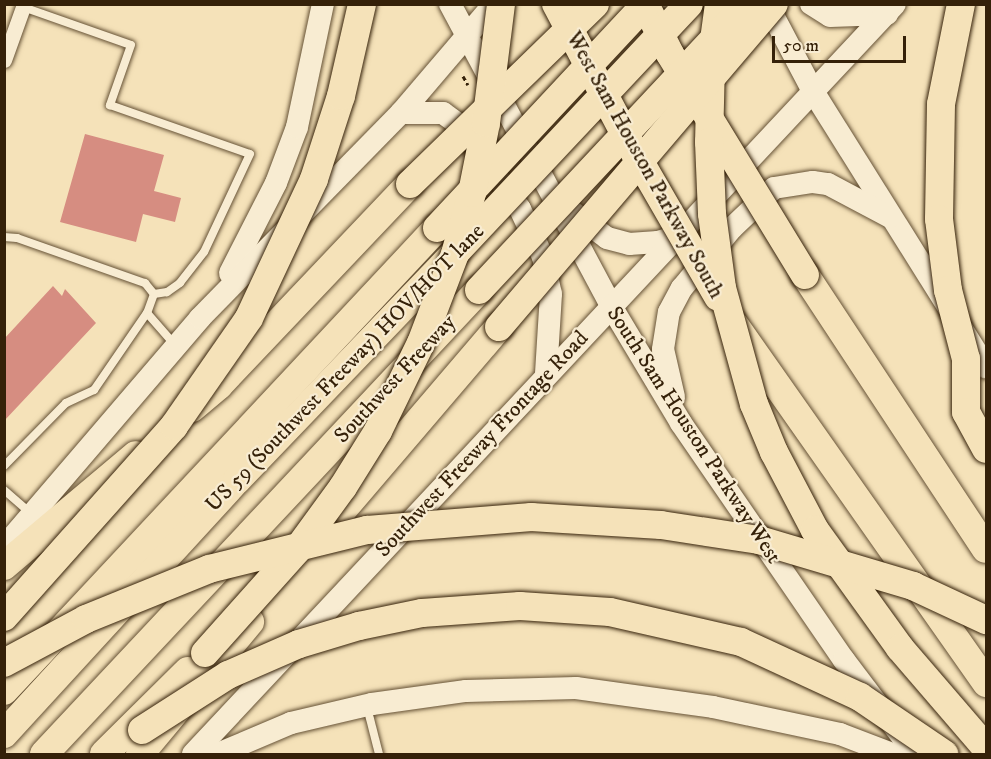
<!DOCTYPE html>
<html>
<head>
<meta charset="utf-8">
<style>
  body { margin:0 }
  #map { position:relative; width:991px; height:759px; overflow:hidden; background:#f5e2b9; font-family:"IM FELL DW Pica",serif }
  div>[style] { position:absolute }
  [style*='--x'] { left:calc(var(--x)*1px); top:calc(var(--y)*1px); width:calc(var(--w)*1px); rotate:calc(var(--a)*1deg) }
  .building>* { inset:0; background:#d68d81 }
  .path>* { height:3px; margin-top:-1.5px; transform-origin:0; background:repeating-linear-gradient(90deg,#352109 0 4.5px,transparent 0 7.5px) }
  .roads { filter:drop-shadow(0 0 2px #655135) drop-shadow(0 0 2px #655135) }
  .lane>* { height:8px; margin:-4px; padding:0 4px; transform-origin:4px; border-radius:4px; background:#f8ecd2 }
  .street>* { height:15px; margin:-7.5px; padding:0 7.5px; transform-origin:7.5px; border-radius:7.5px; background:#f8ecd2 }
  .secondary>* { height:22px; margin:-11px; padding:0 11px; transform-origin:11px; border-radius:11px; background:#f8ecd2 }
  .highway>* { height:28px; margin:-14px; padding:0 14px; transform-origin:14px; border-radius:14px; background:#f5e2b9 }
  .bridges { filter:drop-shadow(0 0 2px #352109) drop-shadow(0 0 2px #352109) }
  .highway-bridge>* { height:28px; margin:-14px; padding:0 14px; transform-origin:14px; border-radius:14px; background:#f5e2b9 }
  span { translate:-50% -50%; white-space:nowrap; text-align:center; line-height:1.15; -webkit-text-stroke:4.5px #f8ecd2; paint-order:stroke }
  .street-label { font-size:22px; color:#352109 }
  .frame { position:absolute; inset:0; border:6px solid #352109; pointer-events:none }
  .scale { position:absolute; left:772px; top:36px; width:134px; height:27px; box-sizing:border-box; border:3px solid #352109; border-top:0; padding-left:8px; font-size:18px; line-height:21px; white-space:nowrap; color:#352109; -webkit-text-stroke:4px #f8ecd2; paint-order:stroke }
</style>
</head>
<body>
<div id="map">
  <div class="building">
    <div style="clip-path:polygon(85px 134px,164px 155px,154px 191px,181px 198px,175px 222px,143px 214px,136px 242px,60px 222px)"></div>
    <div style="clip-path:polygon(53px 286px,62px 296px,65px 289px,96px 323px,4px 421px,4px 339px)"></div>
  </div>
  <div class="path">
    <div style="--x:463;--y:76;--w:10;--a:61"></div>
  </div>
  <div class="roads">
    <div class="lane">
      <div style="--x:23;--y:7;--w:114;--a:19.4"></div>
      <div style="--x:131;--y:45;--w:64;--a:109.3"></div>
      <div style="--x:110;--y:105;--w:148;--a:19.3"></div>
      <div style="--x:250;--y:154;--w:108;--a:115.1"></div>
      <div style="--x:204;--y:252;--w:39;--a:128"></div>
      <div style="--x:180;--y:283;--w:16;--a:145"></div>
      <div style="--x:167;--y:292;--w:13;--a:171"></div>
      <div style="--x:4;--y:237;--w:13;--a:4"></div>
      <div style="--x:17;--y:238;--w:136;--a:19.4"></div>
      <div style="--x:145;--y:283;--w:14;--a:51"></div>
      <div style="--x:154;--y:294;--w:20;--a:110"></div>
      <div style="--x:147;--y:313;--w:43;--a:48.8"></div>
      <div style="--x:4;--y:466;--w:88;--a:-45.5"></div>
      <div style="--x:66;--y:403;--w:31;--a:-25"></div>
      <div style="--x:94;--y:390;--w:93;--a:-55.5"></div>
      <div style="--x:4;--y:490;--w:35;--a:41"></div>
      <div style="--x:367;--y:707;--w:49;--a:75.7"></div>
    </div>
    <div class="street">
      <div style="--x:4;--y:60;--w:59;--a:-70.3"></div>
    </div>
    <div class="secondary">
      <div style="--x:450;--y:4;--w:342;--a:61.9"></div>
      <div style="--x:611;--y:306;--w:136;--a:59.1"></div>
      <div style="--x:681;--y:423;--w:288;--a:55.5"></div>
      <div style="--x:844;--y:660;--w:118;--a:52.9"></div>
      <div style="--x:767;--y:4;--w:101;--a:62.2"></div>
      <div style="--x:814;--y:93;--w:324;--a:57.9"></div>
      <div style="--x:811;--y:4;--w:22;--a:32"></div>
      <div style="--x:830;--y:16;--w:57;--a:-2"></div>
      <div style="--x:401;--y:113;--w:42;--a:0"></div>
      <div style="--x:443;--y:113;--w:24;--a:36"></div>
      <div style="--x:462;--y:127;--w:100;--a:54.7"></div>
      <div style="--x:520;--y:209;--w:53;--a:64.4"></div>
      <div style="--x:543;--y:257;--w:38;--a:78"></div>
      <div style="--x:551;--y:294;--w:80;--a:93.6"></div>
      <div style="--x:574;--y:213;--w:41;--a:37.1"></div>
      <div style="--x:607;--y:238;--w:23;--a:15"></div>
      <div style="--x:629;--y:244;--w:29;--a:-4"></div>
      <div style="--x:658;--y:242;--w:21;--a:-17"></div>
      <div style="--x:230;--y:273;--w:101;--a:-62.9"></div>
      <div style="--x:276;--y:183;--w:60;--a:-69.4"></div>
      <div style="--x:297;--y:127;--w:126;--a:-78.1"></div>
      <div style="--x:674;--y:397;--w:49;--a:-102.9"></div>
      <div style="--x:663;--y:349;--w:37;--a:-81"></div>
      <div style="--x:669;--y:312;--w:27;--a:-62"></div>
      <div style="--x:682;--y:288;--w:78;--a:-50.2"></div>
      <div style="--x:732;--y:228;--w:58;--a:-43.6"></div>
      <div style="--x:774;--y:188;--w:39;--a:-9"></div>
      <div style="--x:813;--y:182;--w:15;--a:8"></div>
      <div style="--x:828;--y:184;--w:70;--a:28"></div>
      <div style="--x:4;--y:547;--w:301;--a:-49.4"></div>
      <div style="--x:200;--y:318;--w:287;--a:-45.6"></div>
      <div style="--x:401;--y:113;--w:143;--a:-49.5"></div>
      <div style="--x:193;--y:754;--w:1027;--a:-46.89"></div>
      <div style="--x:218;--y:754;--w:79;--a:-23"></div>
      <div style="--x:291;--y:723;--w:83;--a:-13.2"></div>
      <div style="--x:372;--y:704;--w:95;--a:-7.9"></div>
      <div style="--x:466;--y:691;--w:110;--a:-1.6"></div>
      <div style="--x:576;--y:688;--w:138;--a:7.9"></div>
      <div style="--x:713;--y:707;--w:130;--a:12"></div>
      <div style="--x:840;--y:734;--w:56;--a:21"></div>
    </div>
    <div class="highway">
      <div style="--x:805;--y:275;--w:328;--a:56.6"></div>
      <div style="--x:734;--y:324;--w:439;--a:54.9"></div>
      <div style="--x:192;--y:408;--w:35;--a:-40"></div>
      <div style="--x:219;--y:385;--w:277;--a:-46.5"></div>
      <div style="--x:329;--y:526;--w:262;--a:-49.5"></div>
      <div style="--x:4;--y:566;--w:172;--a:-40.1"></div>
      <div style="--x:4;--y:691;--w:634;--a:-46.92"></div>
      <div style="--x:4;--y:734;--w:345;--a:-47.5"></div>
      <div style="--x:237;--y:480;--w:315;--a:-46.2"></div>
      <div style="--x:44;--y:754;--w:636;--a:-46.85"></div>
      <div style="--x:104;--y:754;--w:118;--a:-44.7"></div>
      <div style="--x:140;--y:754;--w:172;--a:-50.2"></div>
    </div>
  </div>
  <div class="bridges">
    <div class="highway-bridge">
      <div style="--x:556;--y:4;--w:169;--a:62.1"></div>
      <div style="--x:635;--y:153;--w:166;--a:60"></div>
      <div style="--x:645;--y:4;--w:56;--a:63.4"></div>
      <div style="--x:670;--y:54;--w:259;--a:58.6"></div>
      <div style="--x:719;--y:4;--w:59;--a:97.9"></div>
      <div style="--x:711;--y:62;--w:80;--a:91.4"></div>
      <div style="--x:709;--y:142;--w:72;--a:87.6"></div>
      <div style="--x:712;--y:214;--w:75;--a:82.3"></div>
      <div style="--x:722;--y:288;--w:120;--a:74.6"></div>
      <div style="--x:754;--y:404;--w:52;--a:67.4"></div>
      <div style="--x:774;--y:452;--w:88;--a:62.3"></div>
      <div style="--x:815;--y:530;--w:145;--a:54.2"></div>
      <div style="--x:900;--y:648;--w:132;--a:49.3"></div>
      <div style="--x:961;--y:4;--w:102;--a:101.3"></div>
      <div style="--x:941;--y:104;--w:115;--a:91"></div>
      <div style="--x:939;--y:219;--w:72;--a:82.8"></div>
      <div style="--x:948;--y:290;--w:71;--a:75.4"></div>
      <div style="--x:966;--y:359;--w:53;--a:90"></div>
      <div style="--x:966;--y:412;--w:42;--a:61.6"></div>
      <div style="--x:410;--y:184;--w:258;--a:-44.2"></div>
      <div style="--x:437;--y:228;--w:306;--a:-47"></div>
      <div style="--x:458;--y:250;--w:337;--a:-46.8"></div>
      <div style="--x:479;--y:290;--w:392;--a:-46.9"></div>
      <div style="--x:499;--y:327;--w:424;--a:-49.6"></div>
      <div style="--x:4;--y:617;--w:256;--a:-48.3"></div>
      <div style="--x:174;--y:426;--w:131;--a:-55.2"></div>
      <div style="--x:249;--y:318;--w:153;--a:-64.9"></div>
      <div style="--x:314;--y:179;--w:87;--a:-72"></div>
      <div style="--x:341;--y:96;--w:94;--a:-77.1"></div>
      <div style="--x:205;--y:653;--w:138;--a:-48.2"></div>
      <div style="--x:297;--y:550;--w:78;--a:-53.9"></div>
      <div style="--x:343;--y:487;--w:66;--a:-58"></div>
      <div style="--x:378;--y:431;--w:98;--a:-64"></div>
      <div style="--x:421;--y:343;--w:95;--a:-69.1"></div>
      <div style="--x:455;--y:254;--w:63;--a:-74.4"></div>
      <div style="--x:472;--y:193;--w:71;--a:-78.7"></div>
      <div style="--x:486;--y:123;--w:120;--a:-82.8"></div>
      <div style="--x:4;--y:663;--w:93;--a:-28.2"></div>
      <div style="--x:86;--y:619;--w:133;--a:-22.1"></div>
      <div style="--x:209;--y:569;--w:163;--a:-13.9"></div>
      <div style="--x:367;--y:530;--w:165;--a:-4.5"></div>
      <div style="--x:531;--y:517;--w:130;--a:3.5"></div>
      <div style="--x:661;--y:525;--w:99;--a:8.7"></div>
      <div style="--x:759;--y:540;--w:161;--a:16.6"></div>
      <div style="--x:913;--y:586;--w:81;--a:25"></div>
      <div style="--x:142;--y:730;--w:102;--a:-32.6"></div>
      <div style="--x:228;--y:675;--w:77;--a:-23.6"></div>
      <div style="--x:299;--y:644;--w:63;--a:-16.7"></div>
      <div style="--x:359;--y:626;--w:64;--a:-11.7"></div>
      <div style="--x:422;--y:613;--w:98;--a:-4.1"></div>
      <div style="--x:520;--y:606;--w:90;--a:3.8"></div>
      <div style="--x:610;--y:612;--w:134;--a:12.9"></div>
      <div style="--x:741;--y:642;--w:131;--a:24.8"></div>
      <div style="--x:860;--y:697;--w:102;--a:34.2"></div>
    </div>
  </div>
  <div class="street-label">
    <span style="left:645px;top:165px;rotate:61deg">West Sam Houston Parkway South</span>
    <span style="left:345px;top:368px;rotate:-46deg">US 59 (Southwest Freeway) HOV/HOT lane</span>
    <span style="left:395px;top:379px;rotate:-47deg">Southwest Freeway</span>
    <span style="left:694px;top:435px;rotate:57deg">South Sam Houston Parkway West</span>
    <span style="left:482px;top:444px;rotate:-47deg">Southwest Freeway Frontage Road</span>
  </div>
  <div class="frame"></div>
  <div class="scale">50 m</div>
</div>
</body>
</html>
